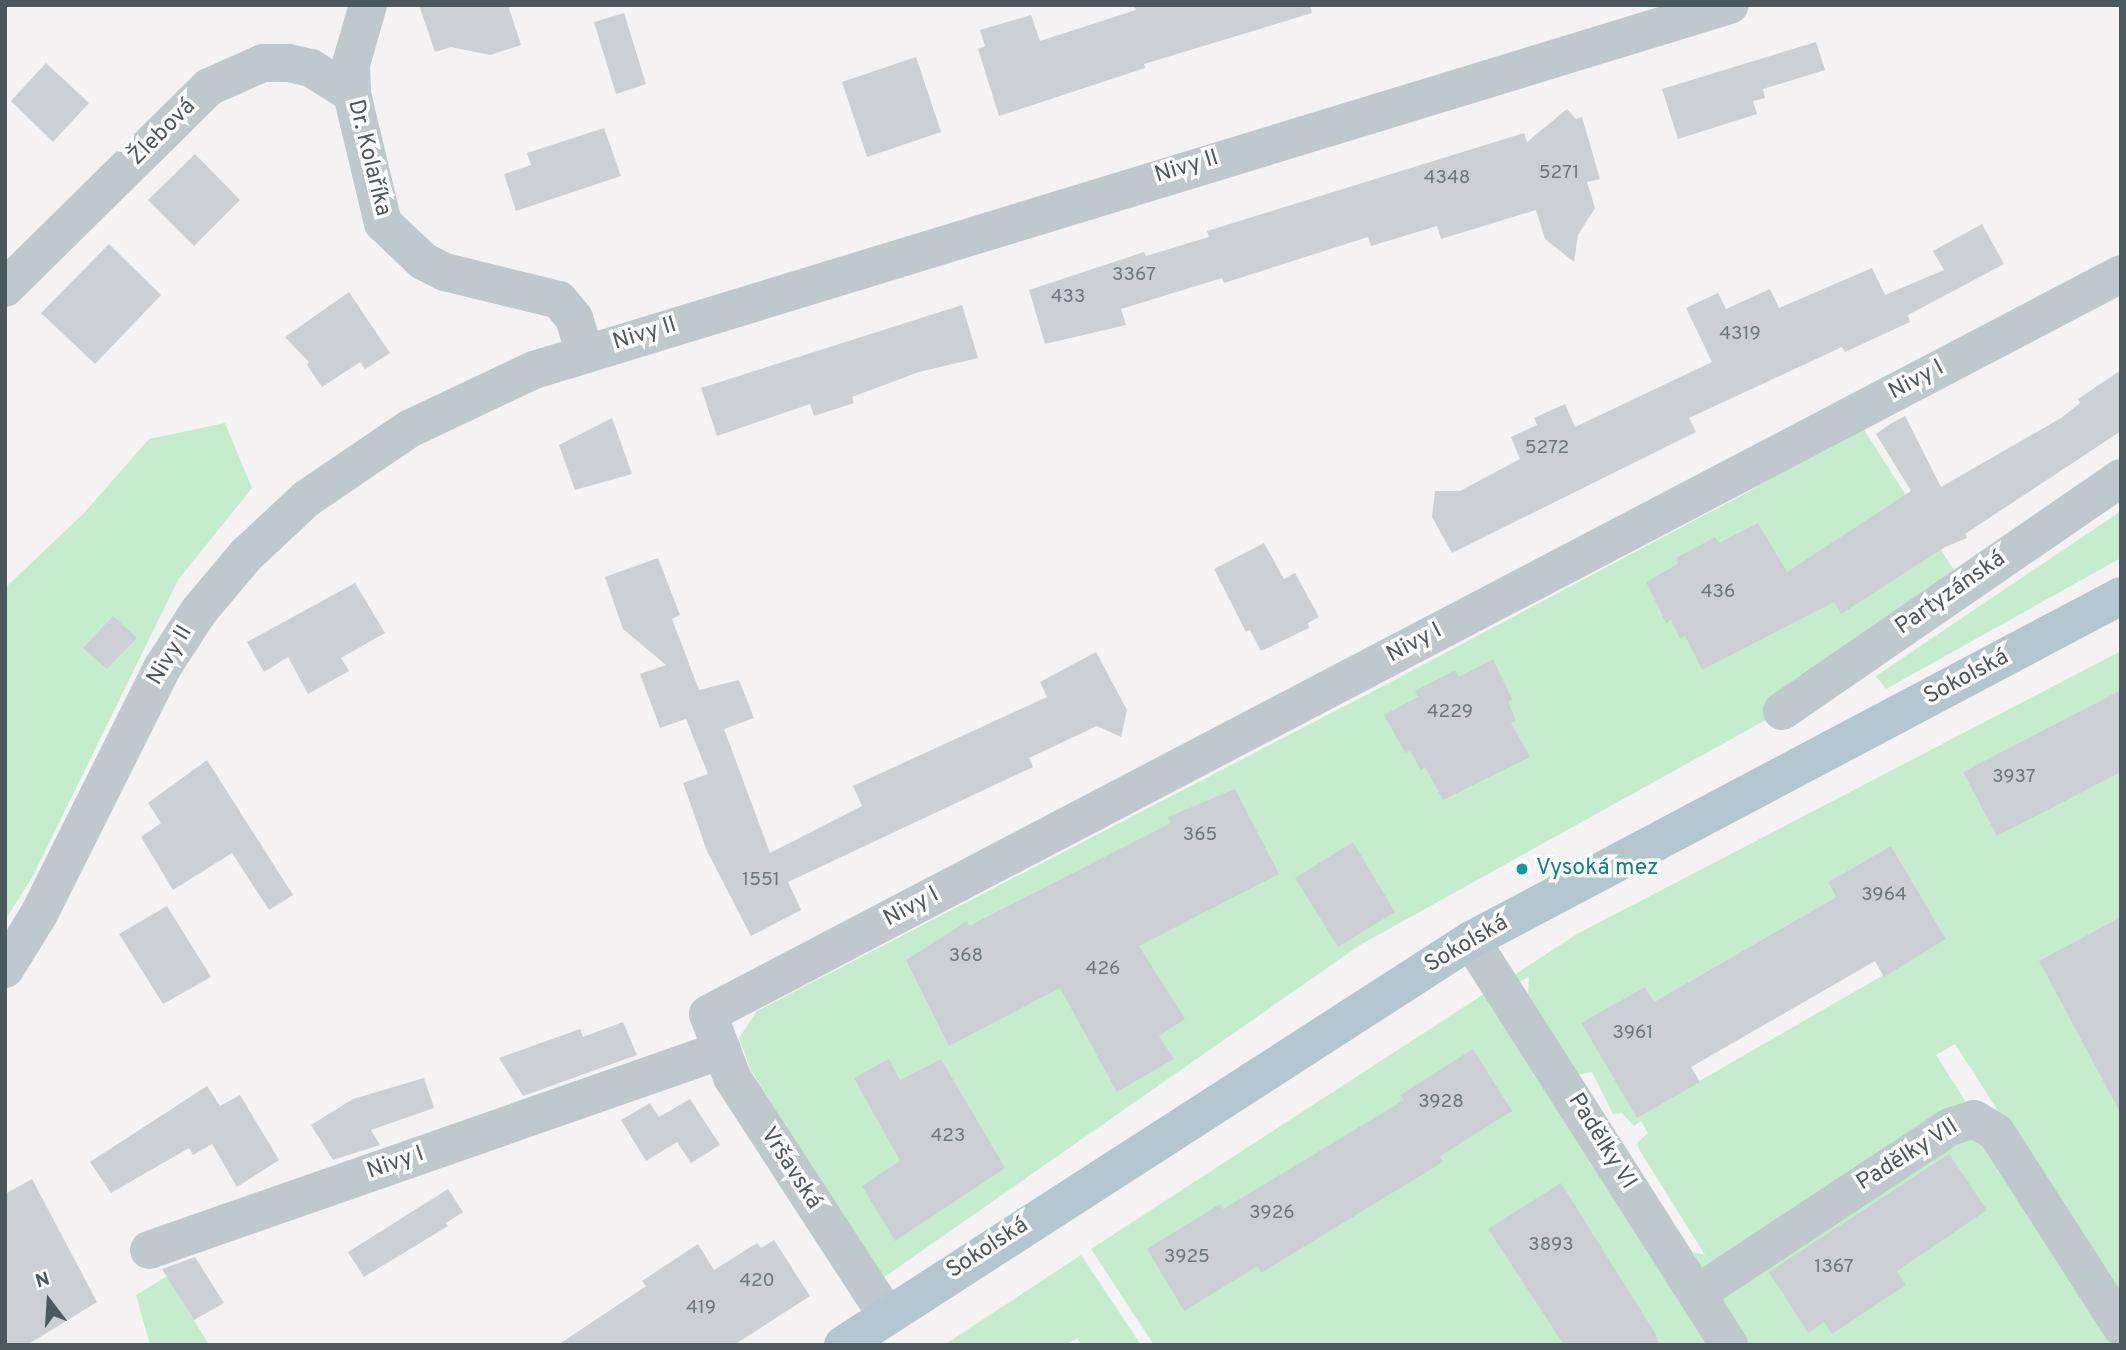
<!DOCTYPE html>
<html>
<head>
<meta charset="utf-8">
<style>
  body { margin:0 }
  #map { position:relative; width:2126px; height:1350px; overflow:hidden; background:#f4f2f3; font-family:Overpass,sans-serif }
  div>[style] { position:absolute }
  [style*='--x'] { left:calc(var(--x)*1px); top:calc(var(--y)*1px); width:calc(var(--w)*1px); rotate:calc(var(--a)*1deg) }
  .green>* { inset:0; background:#c5edcd }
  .building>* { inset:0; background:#ccd0d4 }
  .minor>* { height:38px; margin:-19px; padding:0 19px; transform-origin:19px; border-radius:19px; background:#bfc9cd }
  .major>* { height:38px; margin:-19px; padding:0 19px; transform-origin:19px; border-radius:19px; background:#b4c6ce }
  .dots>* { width:19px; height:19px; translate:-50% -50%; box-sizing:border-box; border:4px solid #fff; border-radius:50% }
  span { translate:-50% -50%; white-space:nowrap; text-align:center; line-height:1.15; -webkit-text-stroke:7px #fff; paint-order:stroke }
  .number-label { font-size:19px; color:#6b777c }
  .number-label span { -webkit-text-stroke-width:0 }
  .street-label { font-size:23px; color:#4b595e }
  .culture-label { font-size:23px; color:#0d838f }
  .left { translate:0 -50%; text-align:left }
  .frame { position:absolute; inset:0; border:7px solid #4b595e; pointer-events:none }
  .north { position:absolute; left:14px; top:1266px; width:70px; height:70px; -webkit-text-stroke:5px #fff; paint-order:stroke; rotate:343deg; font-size:19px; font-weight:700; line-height:28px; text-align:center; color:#4b595e }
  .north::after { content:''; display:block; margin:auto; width:24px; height:32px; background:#4b595e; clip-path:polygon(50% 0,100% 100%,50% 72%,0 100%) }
</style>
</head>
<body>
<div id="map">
  <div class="green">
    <div style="clip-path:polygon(225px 423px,252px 488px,178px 580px,33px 876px,5px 920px,5px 588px,84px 513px,149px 439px)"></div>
    <div style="clip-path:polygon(1861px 425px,1966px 589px,1782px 711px,1360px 945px,880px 1280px,751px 1070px,739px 1038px,757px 1011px,1368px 694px,1746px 493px)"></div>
    <div style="clip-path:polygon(2121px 511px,2121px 558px,1886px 689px,1876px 676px)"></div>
    <div style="clip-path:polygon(evenodd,2121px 651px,2121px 1303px,1955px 1044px,1936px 1055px,2120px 1345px,1737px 1345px,1693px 1252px,1705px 1255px,1640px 1151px,1637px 1143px,1648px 1133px,1641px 1121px,1634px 1126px,1622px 1113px,1613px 1114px,1592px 1072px,1578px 1075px,1528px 996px,1529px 977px,1512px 985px,1508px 979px,1577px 934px,2121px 651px,1891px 846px,1946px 939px,1637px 1117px,1581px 1023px,1645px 988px,1654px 1002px,1836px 897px,1828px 882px,1891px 846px)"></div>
    <div style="clip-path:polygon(1484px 994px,1707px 1345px,1154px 1345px,1091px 1249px)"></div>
    <div style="clip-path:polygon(1081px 1255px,1141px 1345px,1082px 1345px,1077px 1338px,1066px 1345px,944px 1345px)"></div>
    <div style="clip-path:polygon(167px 1276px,209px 1345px,150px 1345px,136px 1295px)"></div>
  </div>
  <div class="building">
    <div style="clip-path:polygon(419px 5px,508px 5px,521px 45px,490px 55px,451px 47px,435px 52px)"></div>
    <div style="clip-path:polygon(1134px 5px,1310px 5px,1312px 13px,1144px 64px,1145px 68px,999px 116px,978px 49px,985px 46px,980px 30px,1031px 15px,1040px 41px,1136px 10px)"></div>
    <div style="clip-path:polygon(624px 13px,646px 84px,616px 94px,594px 22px)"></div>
    <div style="clip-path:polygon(1816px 42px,1825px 70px,1763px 89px,1765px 98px,1753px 101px,1757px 114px,1678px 139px,1662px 89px)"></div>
    <div style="clip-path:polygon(916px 57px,941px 132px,867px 157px,842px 82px)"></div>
    <div style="clip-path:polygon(46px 63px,89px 103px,53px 142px,11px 101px)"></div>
    <div style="clip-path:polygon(1567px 109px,1576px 119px,1582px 117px,1600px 179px,1587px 182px,1595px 208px,1578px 235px,1574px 262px,1545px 239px,1536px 210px,1441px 239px,1437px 226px,1371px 246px,1368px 237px,1224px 283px,1222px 278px,1121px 309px,1126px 325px,1045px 344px,1029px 290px,1144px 252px,1146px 256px,1209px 237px,1207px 231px,1524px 133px,1527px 142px)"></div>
    <div style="clip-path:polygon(604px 128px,621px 176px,516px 211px,504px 174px,531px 165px,527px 153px)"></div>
    <div style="clip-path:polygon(195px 154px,240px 200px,194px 246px,148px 200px)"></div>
    <div style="clip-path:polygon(1982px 224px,2004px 264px,1908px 315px,1910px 322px,1845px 352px,1842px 347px,1689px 418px,1696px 432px,1452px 553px,1432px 517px,1435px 491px,1460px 491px,1520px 459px,1511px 437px,1537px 425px,1534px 418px,1565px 404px,1575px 427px,1712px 362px,1686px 308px,1718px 293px,1726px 309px,1770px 289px,1779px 308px,1872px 268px,1885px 295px,1944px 270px,1933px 251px)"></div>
    <div style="clip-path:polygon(109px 244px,161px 295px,95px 364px,41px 313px)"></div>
    <div style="clip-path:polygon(349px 292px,390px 353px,365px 369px,360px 362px,322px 387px,307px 365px,309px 362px,285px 337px)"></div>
    <div style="clip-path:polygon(962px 305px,978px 358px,919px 372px,852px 397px,854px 403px,814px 416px,810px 404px,717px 436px,701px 388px)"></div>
    <div style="clip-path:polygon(2121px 370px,2121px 431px,1965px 534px,1967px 538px,1945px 547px,1841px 614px,1834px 602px,1702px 670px,1685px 636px,1680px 639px,1671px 620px,1666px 623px,1646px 582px,1678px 564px,1676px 558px,1715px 537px,1719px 543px,1758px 523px,1787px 572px,1911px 491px,1876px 434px,1890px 424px,1905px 416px,1941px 487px,2061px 418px,2080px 403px,2078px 399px)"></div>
    <div style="clip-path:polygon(612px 418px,632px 474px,575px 490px,559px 445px)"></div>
    <div style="clip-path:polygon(1264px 543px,1284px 579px,1295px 573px,1319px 617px,1308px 623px,1309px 628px,1261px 651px,1250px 630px,1246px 632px,1214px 569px)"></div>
    <div style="clip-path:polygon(658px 558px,680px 615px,672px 619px,699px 690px,739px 680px,754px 718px,724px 729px,770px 853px,862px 806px,853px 786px,1047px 697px,1040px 682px,1096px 652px,1127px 710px,1121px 737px,1097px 726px,1029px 758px,1033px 767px,788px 882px,801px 910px,751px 936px,707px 851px,683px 783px,708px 774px,686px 719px,660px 728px,640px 674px,666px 665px,623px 629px,605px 577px)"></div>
    <div style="clip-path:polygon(355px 583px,385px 633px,341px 658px,349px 671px,308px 694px,288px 657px,264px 672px,247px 642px)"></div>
    <div style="clip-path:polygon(113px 616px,137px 638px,107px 669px,83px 648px)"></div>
    <div style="clip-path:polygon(1493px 659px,1512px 699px,1508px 702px,1516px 721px,1511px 723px,1530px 757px,1443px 800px,1425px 767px,1421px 770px,1410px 751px,1405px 753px,1384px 715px,1418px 697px,1415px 691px,1455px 670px,1459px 677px)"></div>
    <div style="clip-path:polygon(2121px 690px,2121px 772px,1997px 836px,1963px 772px)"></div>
    <div style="clip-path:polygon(207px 760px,293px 895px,269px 910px,232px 853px,173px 890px,141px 837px,161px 823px,148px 803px)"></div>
    <div style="clip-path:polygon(1235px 789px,1279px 874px,1139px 946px,1185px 1019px,1159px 1036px,1174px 1059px,1117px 1092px,1060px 988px,949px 1046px,906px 960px,967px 921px,969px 926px,1171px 823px,1168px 817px)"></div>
    <div style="clip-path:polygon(1353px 842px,1395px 912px,1338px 947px,1295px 878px)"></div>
    <div style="clip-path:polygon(1891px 846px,1946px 939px,1884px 977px,1875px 961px,1691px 1067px,1700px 1082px,1637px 1118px,1581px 1023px,1645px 987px,1654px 1002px,1836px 897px,1828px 882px)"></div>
    <div style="clip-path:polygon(167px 906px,211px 977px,163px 1004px,119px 934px)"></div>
    <div style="clip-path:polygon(2121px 917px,2121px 1114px,2039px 961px)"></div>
    <div style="clip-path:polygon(623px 1022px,637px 1055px,523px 1096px,499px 1058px,580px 1029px,583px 1037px)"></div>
    <div style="clip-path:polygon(1473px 1049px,1512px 1111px,1440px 1156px,1443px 1162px,1261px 1273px,1258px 1266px,1184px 1311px,1147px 1249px,1220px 1204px,1223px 1209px,1404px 1100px,1400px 1095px)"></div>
    <div style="clip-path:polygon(889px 1059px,900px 1080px,941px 1059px,1005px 1168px,895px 1241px,862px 1186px,900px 1161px,854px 1078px)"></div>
    <div style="clip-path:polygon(424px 1078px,434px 1108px,371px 1130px,380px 1145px,333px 1160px,311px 1125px,353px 1099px)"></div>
    <div style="clip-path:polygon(207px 1086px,220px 1106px,240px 1095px,279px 1160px,237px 1187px,212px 1144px,193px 1155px,189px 1148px,111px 1193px,90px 1162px)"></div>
    <div style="clip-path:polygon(690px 1099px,720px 1145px,691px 1163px,677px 1142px,646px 1161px,621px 1120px,650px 1103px,659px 1117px)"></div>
    <div style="clip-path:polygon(1949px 1154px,1987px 1210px,1897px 1271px,1906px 1285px,1832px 1334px,1824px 1322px,1808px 1333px,1769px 1272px)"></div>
    <div style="clip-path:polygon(32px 1179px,97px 1302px,27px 1345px,5px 1345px,5px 1194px)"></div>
    <div style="clip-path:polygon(1561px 1183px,1655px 1333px,1659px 1345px,1564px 1345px,1488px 1229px)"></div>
    <div style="clip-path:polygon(448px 1189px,463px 1212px,446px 1223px,448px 1226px,364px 1277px,348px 1252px)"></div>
    <div style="clip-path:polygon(774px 1240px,810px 1296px,734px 1345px,558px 1345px,646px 1286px,642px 1281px,698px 1244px,714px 1270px,757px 1243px,761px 1248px)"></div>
    <div style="clip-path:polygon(195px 1257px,224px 1303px,194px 1320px,162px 1269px)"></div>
  </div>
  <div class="minor">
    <div style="--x:368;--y:5;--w:61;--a:106.1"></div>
    <div style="--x:351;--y:64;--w:30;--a:88"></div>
    <div style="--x:352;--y:94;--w:133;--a:76.5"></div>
    <div style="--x:383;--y:223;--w:55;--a:43.5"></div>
    <div style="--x:423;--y:261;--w:25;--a:27"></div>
    <div style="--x:445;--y:272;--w:117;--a:13.8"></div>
    <div style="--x:559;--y:300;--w:23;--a:50"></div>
    <div style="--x:574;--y:318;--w:38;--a:73"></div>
    <div style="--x:5;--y:288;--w:286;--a:-44.6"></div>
    <div style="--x:209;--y:87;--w:59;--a:-24"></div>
    <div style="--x:263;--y:63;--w:26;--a:0"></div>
    <div style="--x:289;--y:63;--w:23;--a:13"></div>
    <div style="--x:311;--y:68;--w:49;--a:32.4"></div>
    <div style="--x:1782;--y:711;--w:411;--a:-34.5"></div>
    <div style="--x:1471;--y:940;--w:480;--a:57.5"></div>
    <div style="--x:5;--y:969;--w:65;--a:-58.3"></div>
    <div style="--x:39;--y:914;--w:275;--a:-63.4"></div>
    <div style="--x:162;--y:668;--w:68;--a:-57"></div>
    <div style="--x:199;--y:611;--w:73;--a:-50"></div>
    <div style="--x:246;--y:555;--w:82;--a:-43"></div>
    <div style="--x:306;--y:499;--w:125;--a:-34.2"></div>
    <div style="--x:409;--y:429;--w:138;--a:-25.3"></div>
    <div style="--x:534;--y:370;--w:1250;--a:-16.97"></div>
    <div style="--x:149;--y:1250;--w:607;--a:-19.24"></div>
    <div style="--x:1698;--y:1293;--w:302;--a:-33.4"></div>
    <div style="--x:1950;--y:1127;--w:25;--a:-18"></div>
    <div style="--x:1974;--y:1119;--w:26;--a:31"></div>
    <div style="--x:1996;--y:1132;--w:232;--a:57.3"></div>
    <div style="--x:887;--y:1316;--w:285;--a:-123"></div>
    <div style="--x:732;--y:1077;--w:67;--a:-110.9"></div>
    <div style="--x:708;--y:1014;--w:1595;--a:-27.64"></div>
  </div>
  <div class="major">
    <div style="--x:843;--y:1345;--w:747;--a:-32.82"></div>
    <div style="--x:1471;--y:940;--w:735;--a:-27.89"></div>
  </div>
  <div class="dots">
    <div style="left:1522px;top:869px;background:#0f9aa8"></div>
  </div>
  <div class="number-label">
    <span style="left:1559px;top:174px">5271</span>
    <span style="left:1447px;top:179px">4348</span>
    <span style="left:1134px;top:276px">3367</span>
    <span style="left:1068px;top:298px">433</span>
    <span style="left:1740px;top:335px">4319</span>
    <span style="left:1547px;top:449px">5272</span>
    <span style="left:1718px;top:593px">436</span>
    <span style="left:1450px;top:713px">4229</span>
    <span style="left:2014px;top:778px">3937</span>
    <span style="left:1200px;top:836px">365</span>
    <span style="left:761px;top:881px">1551</span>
    <span style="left:1884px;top:896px">3964</span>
    <span style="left:966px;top:957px">368</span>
    <span style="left:1103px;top:970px">426</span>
    <span style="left:1633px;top:1034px">3961</span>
    <span style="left:1441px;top:1103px">3928</span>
    <span style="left:948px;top:1137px">423</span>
    <span style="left:1272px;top:1214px">3926</span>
    <span style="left:1551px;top:1246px">3893</span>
    <span style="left:1187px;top:1258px">3925</span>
    <span style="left:1834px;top:1268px">1367</span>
    <span style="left:757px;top:1282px">420</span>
    <span style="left:701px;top:1309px">419</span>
  </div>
  <div class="street-label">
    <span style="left:163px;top:133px;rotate:-45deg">Žlebová</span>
    <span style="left:368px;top:158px;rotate:76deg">Dr. Kolaříka</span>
    <span style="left:1187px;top:168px;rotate:-17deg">Nivy II</span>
    <span style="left:645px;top:335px;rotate:-17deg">Nivy II</span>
    <span style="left:1917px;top:381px;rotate:-28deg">Nivy I</span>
    <span style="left:1951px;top:594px;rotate:-35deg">Partyzánská</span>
    <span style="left:1415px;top:644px;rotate:-28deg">Nivy I</span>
    <span style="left:171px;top:656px;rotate:-59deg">Nivy II</span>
    <span style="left:1967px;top:678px;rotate:-28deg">Sokolská</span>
    <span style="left:912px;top:908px;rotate:-28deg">Nivy I</span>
    <span style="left:1467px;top:945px;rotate:-30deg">Sokolská</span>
    <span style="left:1601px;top:1142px;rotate:58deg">Padělky VI</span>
    <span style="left:1908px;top:1156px;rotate:-32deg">Padělky VII</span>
    <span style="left:396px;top:1164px;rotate:-19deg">Nivy I</span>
    <span style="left:790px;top:1169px;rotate:57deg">Vršavská</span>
    <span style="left:988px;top:1249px;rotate:-33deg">Sokolská</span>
  </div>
  <div class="culture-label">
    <span class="left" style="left:1536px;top:869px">Vysoká mez</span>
  </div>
  <div class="frame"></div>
  <div class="north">N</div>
</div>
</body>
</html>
